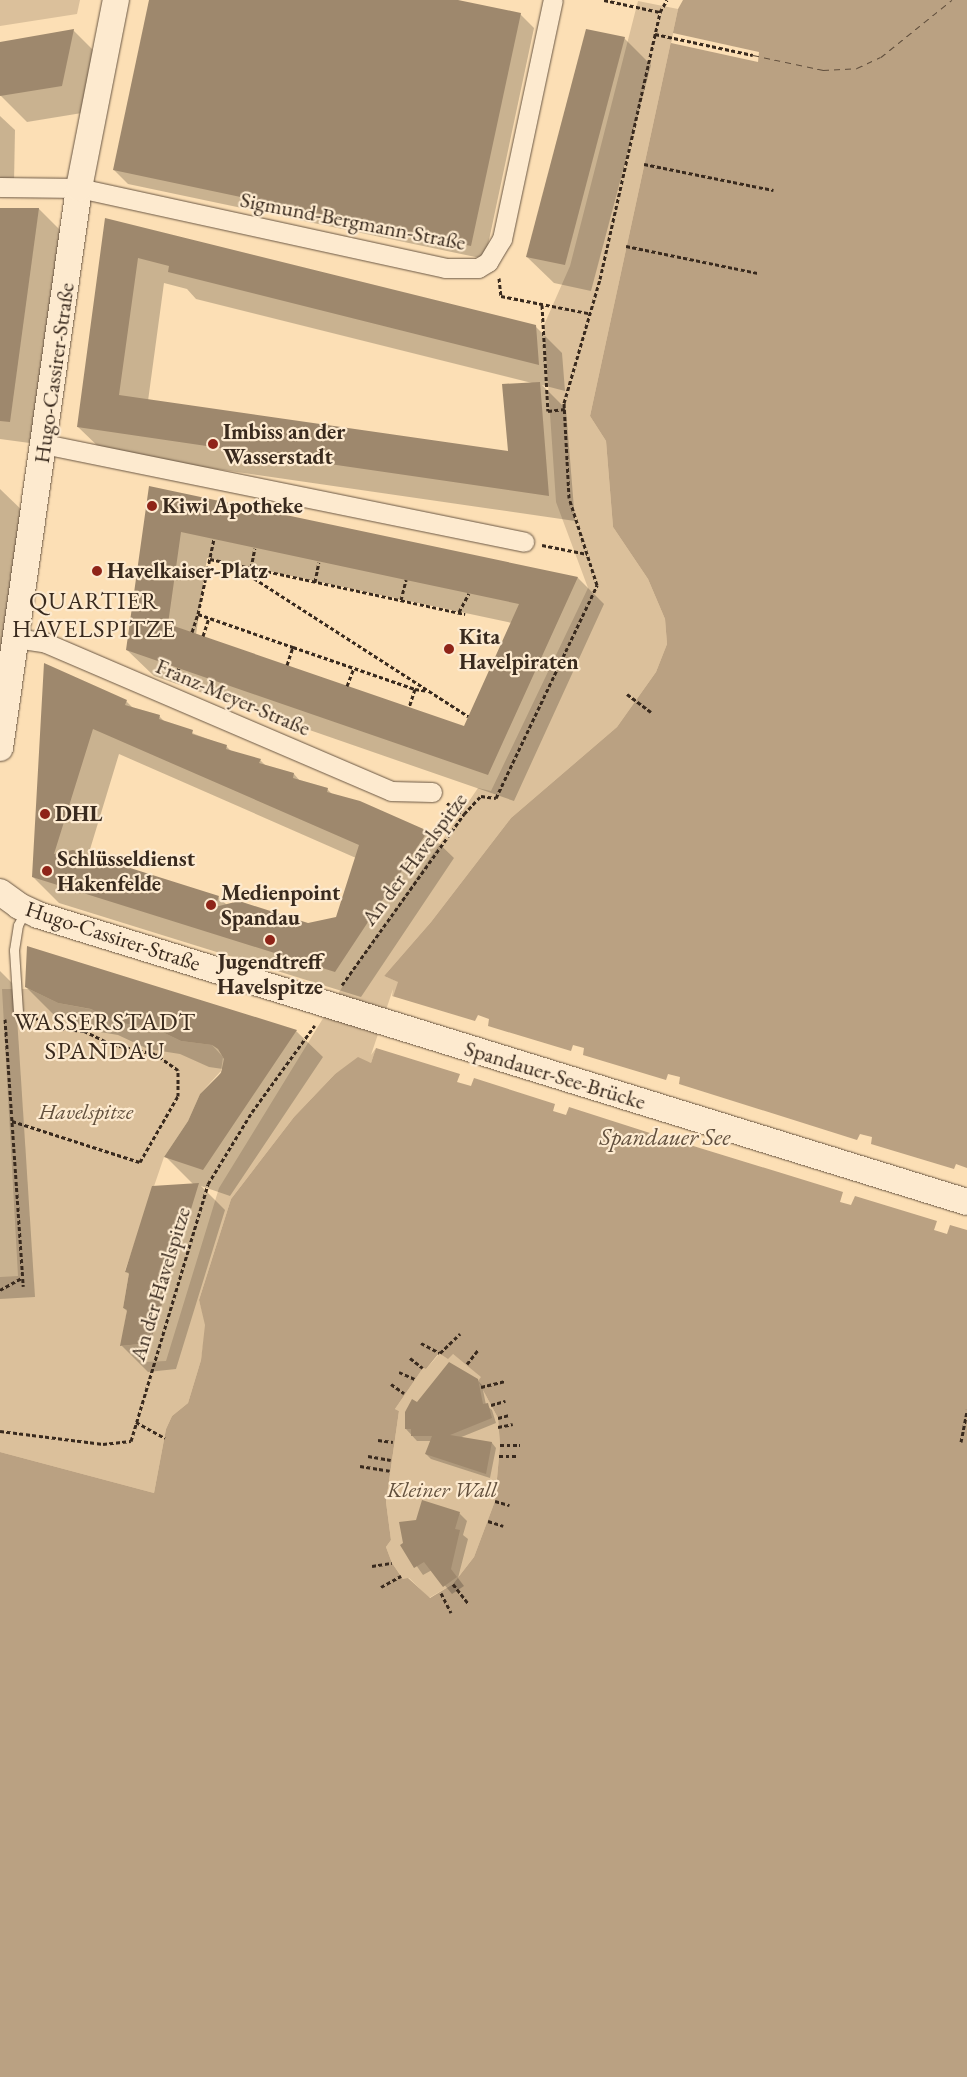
<!DOCTYPE html>
<html>
<head>
<meta charset="utf-8">
<style>
  body { margin:0 }
  #map { position:relative; width:967px; height:2077px; overflow:hidden; background:#fcdfb5; font-family:"EB Garamond",serif }
  div>[style] { position:absolute }
  [style*='--x'] { left:calc(var(--x)*1px); top:calc(var(--y)*1px); width:calc(var(--w)*1px); rotate:calc(var(--a)*1deg) }
  .green>* { inset:0; background:#dbc09b }
  .water>* { inset:0; background:#baa182 }
  .pier>* { inset:0; background:#fcdfb5 }
  .shadow>* { inset:0; background:#0003 }
  .ferry>* { height:1px; margin-top:-0.5px; transform-origin:0; background:repeating-linear-gradient(90deg,#604e3c 0 6px,transparent 0 11px) }
  .building>* { inset:0; background:#9e886d }
  .path>* { height:3px; margin-top:-1.5px; transform-origin:0; background:repeating-linear-gradient(90deg,#392a1e 0 4px,transparent 0 6.5px) }
  .roads { filter:drop-shadow(0 0 1px #6a5744) drop-shadow(0 0 1px #6a5744) }
  .lane>* { height:9px; margin:-4.5px; padding:0 4.5px; transform-origin:4.5px; border-radius:4.5px; background:#fdeacf }
  .street>* { height:19px; margin:-9.5px; padding:0 9.5px; transform-origin:9.5px; border-radius:9.5px; background:#fdeacf }
  .secondary>* { height:26px; margin:-13px; padding:0 13px; transform-origin:13px; border-radius:13px; background:#fdeacf }
  .dots>* { width:14px; height:14px; translate:-50% -50%; box-sizing:border-box; border:2px solid #fdeacf; border-radius:50% }
  span { translate:-50% -50%; white-space:nowrap; text-align:center; line-height:1.15; -webkit-text-stroke:4.5px #fdeacf; paint-order:stroke }
  .street-label { font-size:22px; color:#392a1e }
  .poi-label { font-size:22px; color:#392a1e; font-weight:700 }
  .left { translate:0 -50%; text-align:left }
  .park-label { font-size:22px; color:#62503d; font-style:italic }
  .neighbourhood-label { font-size:24px; color:#392a1e; letter-spacing:1px }
  .water-label { font-size:24px; color:#604e3c; font-style:italic }
  .quarter-label { font-size:25px; color:#392a1e; letter-spacing:1px }
</style>
</head>
<body>
<div id="map">
  <div class="green">
    <div style="clip-path:polygon(0 0,80px 0,77px 14px,0 26px)"></div>
    <div style="clip-path:polygon(638px 1px,678px 9px,590px 416px,606px 441px,613px 527px,648px 579px,665px 619px,667px 644px,656px 672px,617px 727px,511px 818px,431px 922px,384px 976px,399px 982px,371px 1063px,356px 1060px,335px 1074px,294px 1117px,231px 1199px,199px 1300px,206px 1325px,201px 1360px,188px 1403px,172px 1416px,166px 1429px,154px 1493px,0 1452px,0 1277px,18px 1276px,2px 989px,29px 989px,58px 1003px,95px 1010px,120px 1023px,152px 1027px,181px 1041px,212px 1045px,223px 1057px,221px 1071px,200px 1094px,188px 1121px,164px 1157px,125px 1271px,129px 1273px,123px 1308px,127px 1310px,121px 1346px,150px 1343px,144px 1362px,166px 1361px,219px 1188px,349px 976px,478px 788px,491px 791px,588px 588px,556px 502px,544px 325px,570px 266px)"></div>
    <div style="clip-path:polygon(440px 1353px,452px 1353px,482px 1377px,478px 1381px,498px 1418px,500px 1445px,495px 1501px,474px 1557px,453px 1584px,429px 1598px,409px 1578px,404px 1580px,392px 1563px,386px 1547px,391px 1540px,386px 1502px,399px 1411px,395px 1409px,423px 1368px,426px 1369px)"></div>
  </div>
  <div class="water">
    <div style="clip-path:polygon(evenodd,683px 0,967px 0,967px 2077px,0 2077px,0 1452px,154px 1493px,166px 1429px,172px 1416px,188px 1403px,201px 1360px,205px 1325px,199px 1300px,231px 1199px,294px 1117px,335px 1074px,358px 1057px,371px 1063px,398px 982px,384px 976px,431px 922px,511px 818px,617px 727px,656px 672px,667px 644px,665px 619px,648px 579px,613px 527px,606px 441px,590px 416px,678px 9px,683px 0,439px 1353px,448px 1359px,453px 1354px,481px 1377px,478px 1381px,498px 1418px,500px 1445px,495px 1501px,474px 1557px,453px 1584px,430px 1598px,408px 1578px,403px 1579px,392px 1563px,386px 1547px,391px 1540px,386px 1502px,399px 1411px,395px 1409px,423px 1368px,426px 1369px,439px 1353px)"></div>
  </div>
  <div class="pier">
    <div style="clip-path:polygon(673px 33px,759px 52px,758px 62px,671px 43px)"></div>
    <div style="clip-path:polygon(393px 989px,392px 996px,475px 1021px,478px 1015px,489px 1019px,488px 1026px,571px 1051px,573px 1045px,584px 1048px,583px 1055px,666px 1080px,668px 1074px,680px 1077px,679px 1084px,857px 1140px,860px 1134px,872px 1137px,871px 1144px,954px 1169px,956px 1164px,967px 1168px,967px 1230px,950px 1225px,947px 1234px,934px 1230px,937px 1221px,855px 1196px,851px 1205px,840px 1202px,843px 1192px,664px 1137px,662px 1144px,648px 1140px,650px 1133px,569px 1107px,566px 1115px,553px 1111px,555px 1104px,474px 1078px,471px 1086px,457px 1082px,460px 1074px,376px 1048px,371px 1055px)"></div>
  </div>
  <div class="shadow">
    <div style="clip-path:polygon(150px 0,452px 0,520px 14px,534px 28px,485px 259px,128px 184px,114px 170px)"></div>
    <div style="clip-path:polygon(73px 30px,100px 57px,88px 112px,27px 122px,1px 96px,0 43px)"></div>
    <div style="clip-path:polygon(624px 38px,651px 65px,591px 291px,554px 283px,527px 257px)"></div>
    <div style="clip-path:polygon(0 116px,15px 130px,14px 183px,0 182px)"></div>
    <div style="clip-path:polygon(0 209px,39px 209px,65px 235px,37px 444px,0 439px)"></div>
    <div style="clip-path:polygon(evenodd,106px 220px,535px 326px,562px 353px,565px 391px,542px 385px,566px 409px,575px 521px,105px 453px,78px 427px,106px 220px,164px 283px,187px 289px,196px 299px,532px 383px,509px 452px,148px 401px,164px 283px)"></div>
    <div style="clip-path:polygon(evenodd,150px 488px,578px 578px,604px 604px,514px 801px,154px 676px,127px 650px,150px 488px,207px 558px,512px 623px,464px 728px,196px 635px,207px 558px)"></div>
    <div style="clip-path:polygon(0 489px,27px 515px,0 695px)"></div>
    <div style="clip-path:polygon(evenodd,45px 665px,126px 701px,134px 709px,159px 716px,166px 723px,226px 746px,232px 752px,260px 760px,266px 766px,294px 774px,300px 781px,327px 789px,333px 795px,427px 832px,454px 858px,361px 997px,59px 903px,33px 877px,45px 665px,119px 754px,356px 858px,337px 918px,308px 924px,227px 905px,218px 897px,88px 856px,119px 754px)"></div>
    <div style="clip-path:polygon(0 971px,15px 986px,35px 1297px,0 1299px)"></div>
    <div style="clip-path:polygon(26px 987px,296px 1031px,323px 1057px,230px 1196px,201px 1186px,225px 1210px,176px 1369px,148px 1372px,122px 1346px,128px 1312px,124px 1308px,130px 1275px,126px 1271px,193px 1184px,166px 1157px,223px 1069px,209px 1067px,180px 1054px,148px 1049px,118px 1035px,94px 1031px,53px 1014px)"></div>
    <div style="clip-path:polygon(477px 1380px,482px 1385px,486px 1405px,492px 1410px,496px 1423px,459px 1438px,492px 1443px,496px 1448px,490px 1478px,431px 1459px,426px 1454px,431px 1441px,417px 1441px,406px 1429px,417px 1404px)"></div>
    <div style="clip-path:polygon(459px 1513px,467px 1521px,463px 1535px,468px 1539px,458px 1578px,464px 1586px,452px 1594px,432px 1570px,423px 1575px,402px 1545px,417px 1521px)"></div>
  </div>
  <div class="ferry">
    <div style="--x:753;--y:55;--w:72;--a:12.1"></div>
    <div style="--x:823;--y:70;--w:34;--a:-3"></div>
    <div style="--x:857;--y:68;--w:26;--a:-25"></div>
    <div style="--x:881;--y:57;--w:91;--a:-38.8"></div>
  </div>
  <div class="building">
    <div style="clip-path:polygon(149px 0,458px 0,521px 13px,471px 246px,113px 170px)"></div>
    <div style="clip-path:polygon(74px 29px,62px 86px,0 96px,0 42px)"></div>
    <div style="clip-path:polygon(586px 29px,625px 37px,565px 265px,526px 257px)"></div>
    <div style="clip-path:polygon(0 208px,39px 208px,10px 422px,0 421px)"></div>
    <div style="clip-path:polygon(105px 218px,536px 325px,539px 365px,168px 272px,169px 266px,138px 258px,119px 395px,508px 451px,502px 384px,540px 382px,549px 496px,77px 427px)"></div>
    <div style="clip-path:polygon(evenodd,149px 486px,578px 577px,488px 775px,126px 650px,149px 486px,181px 532px,406px 580px,519px 604px,464px 726px,168px 624px,181px 532px)"></div>
    <div style="clip-path:polygon(evenodd,44px 663px,127px 700px,125px 705px,160px 715px,159px 719px,193px 730px,192px 734px,227px 745px,226px 749px,261px 759px,259px 763px,294px 773px,293px 778px,328px 788px,327px 792px,360px 801px,428px 831px,335px 972px,32px 877px,44px 663px,93px 729px,359px 845px,336px 917px,308px 923px,239px 901px,215px 907px,219px 896px,73px 850px,54px 854px,93px 729px)"></div>
    <div style="clip-path:polygon(27px 946px,297px 1030px,203px 1170px,164px 1157px,188px 1121px,200px 1094px,221px 1073px,224px 1059px,218px 1049px,212px 1045px,181px 1041px,152px 1027px,120px 1023px,91px 1009px,58px 1003px,25px 987px)"></div>
    <div style="clip-path:polygon(199px 1183px,150px 1343px,120px 1346px,127px 1310px,123px 1308px,129px 1273px,125px 1272px,152px 1186px)"></div>
    <div style="clip-path:polygon(449px 1362px,478px 1379px,483px 1404px,488px 1403px,492px 1418px,450px 1435px,492px 1442px,486px 1474px,425px 1454px,432px 1436px,411px 1436px,411px 1429px,405px 1429px,405px 1412px,412px 1399px,417px 1402px)"></div>
    <div style="clip-path:polygon(422px 1500px,460px 1512px,455px 1529px,460px 1530px,451px 1569px,457px 1577px,443px 1587px,424px 1562px,414px 1568px,400px 1545px,403px 1543px,399px 1522px,416px 1520px)"></div>
  </div>
  <div class="path">
    <div style="--x:604;--y:0;--w:57;--a:12.1"></div>
    <div style="--x:655;--y:34;--w:100;--a:12.1"></div>
    <div style="--x:644;--y:164;--w:132;--a:11.4"></div>
    <div style="--x:626;--y:246;--w:135;--a:11.6"></div>
    <div style="--x:499;--y:278;--w:18;--a:84"></div>
    <div style="--x:501;--y:296;--w:89;--a:11.1"></div>
    <div style="--x:542;--y:305;--w:106;--a:86.8"></div>
    <div style="--x:548;--y:411;--w:17;--a:-7"></div>
    <div style="--x:542;--y:545;--w:46;--a:11.3"></div>
    <div style="--x:210;--y:559;--w:261;--a:12.2"></div>
    <div style="--x:232;--y:564;--w:281;--a:32.8"></div>
    <div style="--x:251;--y:568;--w:20;--a:-79"></div>
    <div style="--x:315;--y:582;--w:20;--a:-79"></div>
    <div style="--x:401;--y:600;--w:21;--a:-76"></div>
    <div style="--x:459;--y:612;--w:21;--a:-62"></div>
    <div style="--x:198;--y:614;--w:77;--a:-78"></div>
    <div style="--x:192;--y:632;--w:19;--a:-72"></div>
    <div style="--x:198;--y:614;--w:101;--a:19.2"></div>
    <div style="--x:293;--y:647;--w:129;--a:19"></div>
    <div style="--x:415;--y:689;--w:19;--a:108"></div>
    <div style="--x:203;--y:636;--w:19;--a:-72"></div>
    <div style="--x:287;--y:665;--w:19;--a:-72"></div>
    <div style="--x:175;--y:678;--w:11;--a:-68"></div>
    <div style="--x:347;--y:686;--w:19;--a:-69"></div>
    <div style="--x:415;--y:689;--w:12;--a:9"></div>
    <div style="--x:627;--y:694;--w:30;--a:37"></div>
    <div style="--x:447;--y:803;--w:20;--a:33"></div>
    <div style="--x:342;--y:985;--w:210;--a:-54.5"></div>
    <div style="--x:464;--y:814;--w:25;--a:-47"></div>
    <div style="--x:481;--y:796;--w:15;--a:8"></div>
    <div style="--x:496;--y:798;--w:236;--a:-64.6"></div>
    <div style="--x:597;--y:585;--w:91;--a:-107.8"></div>
    <div style="--x:569;--y:498;--w:95;--a:-93"></div>
    <div style="--x:564;--y:403;--w:129;--a:-73.8"></div>
    <div style="--x:600;--y:279;--w:274;--a:-77.3"></div>
    <div style="--x:660;--y:12;--w:14;--a:-60"></div>
    <div style="--x:5;--y:1019;--w:268;--a:86.1"></div>
    <div style="--x:12;--y:1121;--w:134;--a:17.8"></div>
    <div style="--x:140;--y:1162;--w:76;--a:-60.1"></div>
    <div style="--x:178;--y:1096;--w:26;--a:-90"></div>
    <div style="--x:178;--y:1070;--w:28;--a:-145"></div>
    <div style="--x:155;--y:1054;--w:45;--a:-167.2"></div>
    <div style="--x:111;--y:1044;--w:30;--a:-154"></div>
    <div style="--x:84;--y:1031;--w:29;--a:-174"></div>
    <div style="--x:55;--y:1028;--w:27;--a:-153"></div>
    <div style="--x:0;--y:1290;--w:25;--a:-29"></div>
    <div style="--x:421;--y:1343;--w:21;--a:28"></div>
    <div style="--x:440;--y:1353;--w:28;--a:-44"></div>
    <div style="--x:410;--y:1358;--w:16;--a:38"></div>
    <div style="--x:467;--y:1364;--w:18;--a:-52"></div>
    <div style="--x:399;--y:1372;--w:17;--a:24"></div>
    <div style="--x:391;--y:1384;--w:16;--a:35"></div>
    <div style="--x:481;--y:1387;--w:25;--a:-14"></div>
    <div style="--x:491;--y:1405;--w:15;--a:-16"></div>
    <div style="--x:498;--y:1418;--w:11;--a:-15"></div>
    <div style="--x:136;--y:1422;--w:33;--a:29"></div>
    <div style="--x:498;--y:1427;--w:15;--a:-11"></div>
    <div style="--x:0;--y:1431;--w:104;--a:7.2"></div>
    <div style="--x:103;--y:1444;--w:28;--a:-6"></div>
    <div style="--x:131;--y:1441;--w:268;--a:-73.3"></div>
    <div style="--x:208;--y:1184;--w:84;--a:-58.6"></div>
    <div style="--x:252;--y:1112;--w:107;--a:-54.1"></div>
    <div style="--x:378;--y:1440;--w:15;--a:8"></div>
    <div style="--x:961;--y:1442;--w:33;--a:-79"></div>
    <div style="--x:500;--y:1445;--w:20;--a:0"></div>
    <div style="--x:368;--y:1456;--w:23;--a:10"></div>
    <div style="--x:499;--y:1456;--w:19;--a:0"></div>
    <div style="--x:360;--y:1466;--w:30;--a:9"></div>
    <div style="--x:495;--y:1501;--w:15;--a:16"></div>
    <div style="--x:488;--y:1521;--w:16;--a:18"></div>
    <div style="--x:372;--y:1566;--w:20;--a:-9"></div>
    <div style="--x:453;--y:1584;--w:24;--a:52"></div>
    <div style="--x:381;--y:1587;--w:23;--a:-29"></div>
    <div style="--x:441;--y:1593;--w:22;--a:63"></div>
  </div>
  <div class="roads">
    <div class="lane">
      <div style="--x:18;--y:1012;--w:62;--a:-93.7"></div>
      <div style="--x:14;--y:950;--w:25;--a:-81"></div>
      <div style="--x:18;--y:925;--w:15;--a:-62"></div>
    </div>
    <div class="street">
      <div style="--x:0;--y:187;--w:79;--a:0.7"></div>
      <div style="--x:79;--y:188;--w:375;--a:12.3"></div>
      <div style="--x:445;--y:268;--w:33;--a:0"></div>
      <div style="--x:478;--y:268;--w:12;--a:-31"></div>
      <div style="--x:488;--y:262;--w:27;--a:-59"></div>
      <div style="--x:502;--y:239;--w:244;--a:-78"></div>
      <div style="--x:44;--y:444;--w:490;--a:11.5"></div>
      <div style="--x:16;--y:638;--w:30;--a:9"></div>
      <div style="--x:46;--y:643;--w:375;--a:23.2"></div>
      <div style="--x:391;--y:791;--w:41;--a:1.4"></div>
    </div>
    <div class="secondary">
      <div style="--x:0;--y:748;--w:566;--a:-81.97"></div>
      <div style="--x:79;--y:188;--w:192;--a:-78.9"></div>
      <div style="--x:0;--y:892;--w:24;--a:36"></div>
      <div style="--x:19;--y:906;--w:21;--a:25"></div>
      <div style="--x:38;--y:915;--w:972;--a:17.17"></div>
    </div>
  </div>
  <div class="dots">
    <div style="left:213px;top:444px;background:#8f2418"></div>
    <div style="left:152px;top:506px;background:#8f2418"></div>
    <div style="left:97px;top:571px;background:#8f2418"></div>
    <div style="left:449px;top:649px;background:#8f2418"></div>
    <div style="left:45px;top:814px;background:#8f2418"></div>
    <div style="left:47px;top:871px;background:#8f2418"></div>
    <div style="left:211px;top:905px;background:#8f2418"></div>
    <div style="left:270px;top:940px;background:#8f2418"></div>
  </div>
  <div class="street-label">
    <span style="left:353px;top:221px;rotate:11deg">Sigmund-Bergmann-Straße</span>
    <span style="left:54px;top:373px;rotate:-82deg">Hugo-Cassirer-Straße</span>
    <span style="left:233px;top:697px;rotate:23deg">Franz-Meyer-Straße</span>
    <span style="left:414px;top:859px;rotate:-53deg">An der Havelspitze</span>
    <span style="left:113px;top:936px;rotate:18deg">Hugo-Cassirer-Straße</span>
    <span style="left:555px;top:1075px;rotate:17deg">Spandauer-See-Brücke</span>
    <span style="left:160px;top:1284px;rotate:-73deg">An der Havelspitze</span>
  </div>
  <div class="poi-label">
    <span class="left" style="left:223px;top:444px">Imbiss an der<br>Wasserstadt</span>
    <span class="left" style="left:162px;top:506px">Kiwi Apotheke</span>
    <span class="left" style="left:107px;top:571px">Havelkaiser-Platz</span>
    <span class="left" style="left:459px;top:649px">Kita<br>Havelpiraten</span>
    <span class="left" style="left:55px;top:814px">DHL</span>
    <span class="left" style="left:57px;top:871px">Schlüsseldienst<br>Hakenfelde</span>
    <span class="left" style="left:221px;top:905px">Medienpoint<br>Spandau</span>
    <span style="left:270px;top:974px">Jugendtreff<br>Havelspitze</span>
  </div>
  <div class="park-label">
    <span style="left:86px;top:1112px">Havelspitze</span>
    <span style="left:442px;top:1490px">Kleiner Wall</span>
  </div>
  <div class="neighbourhood-label">
    <span style="left:94px;top:615px">QUARTIER<br>HAVELSPITZE</span>
  </div>
  <div class="water-label">
    <span style="left:665px;top:1137px">Spandauer See</span>
  </div>
  <div class="quarter-label">
    <span style="left:105px;top:1036px">WASSERSTADT<br>SPANDAU</span>
  </div>
</div>
</body>
</html>
